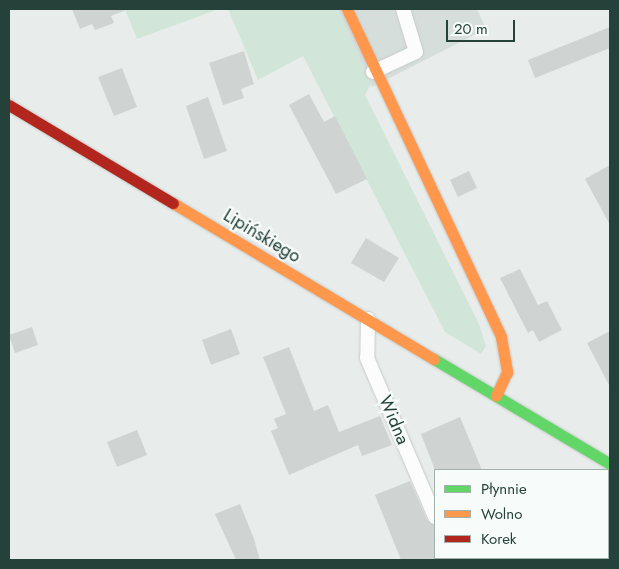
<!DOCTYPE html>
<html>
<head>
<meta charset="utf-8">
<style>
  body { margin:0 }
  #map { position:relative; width:619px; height:569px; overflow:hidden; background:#e8edeb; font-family:Jost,sans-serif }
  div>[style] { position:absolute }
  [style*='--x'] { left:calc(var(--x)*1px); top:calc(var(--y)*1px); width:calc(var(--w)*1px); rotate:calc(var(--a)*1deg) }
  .built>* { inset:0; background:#d6dedb }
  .green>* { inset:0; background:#d1e6d8 }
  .building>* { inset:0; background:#cfd4d2 }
  .roads { filter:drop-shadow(0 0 1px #c5cac8) drop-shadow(0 0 1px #c5cac8) }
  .lane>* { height:14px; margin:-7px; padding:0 7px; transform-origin:7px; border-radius:7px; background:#fcfcfc }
  .fast>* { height:11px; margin:-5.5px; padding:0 5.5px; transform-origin:5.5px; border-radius:5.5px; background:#63d668 }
  .slow>* { height:11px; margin:-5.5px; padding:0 5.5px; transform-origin:5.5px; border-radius:5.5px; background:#ff974d }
  .jam>* { height:11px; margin:-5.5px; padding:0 5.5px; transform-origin:5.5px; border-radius:5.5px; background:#b3261e }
  span { translate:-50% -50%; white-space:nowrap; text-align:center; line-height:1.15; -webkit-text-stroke:4.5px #f7fbf9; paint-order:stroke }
  .street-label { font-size:18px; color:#24423a }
  .frame { position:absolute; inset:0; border:10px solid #24423a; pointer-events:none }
  .legend { position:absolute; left:434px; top:469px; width:175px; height:90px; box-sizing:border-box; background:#f7fbf9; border:1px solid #a3b1ad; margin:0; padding:6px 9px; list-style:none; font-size:15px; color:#24423a }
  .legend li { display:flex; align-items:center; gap:10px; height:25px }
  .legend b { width:25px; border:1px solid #a3b1ad }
  .scale { position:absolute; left:446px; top:20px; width:69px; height:22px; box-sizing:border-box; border:2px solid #24423a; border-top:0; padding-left:6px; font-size:15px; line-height:18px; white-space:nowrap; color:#24423a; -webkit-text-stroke:4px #f7fbf9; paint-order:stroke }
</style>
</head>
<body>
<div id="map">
  <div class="built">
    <div style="clip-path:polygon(337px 9px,477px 9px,486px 29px,372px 87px)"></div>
  </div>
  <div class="green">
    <div style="clip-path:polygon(125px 9px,219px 9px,137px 39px)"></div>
    <div style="clip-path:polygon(228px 9px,337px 9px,371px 84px,365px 95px,479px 324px,486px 346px,481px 354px,445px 332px,303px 56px,258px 80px)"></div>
  </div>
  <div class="building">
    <div style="clip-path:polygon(72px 9px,128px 9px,111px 16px,114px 23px,95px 30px,92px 24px,80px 29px)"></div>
    <div style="clip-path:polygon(610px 27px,610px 48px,535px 78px,528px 60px)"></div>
    <div style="clip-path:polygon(244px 51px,254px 84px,241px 89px,244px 98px,223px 105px,209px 63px)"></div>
    <div style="clip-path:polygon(122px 68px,137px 107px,114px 116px,98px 77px)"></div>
    <div style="clip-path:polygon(309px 94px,324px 122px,335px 116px,367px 179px,336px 194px,289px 105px)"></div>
    <div style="clip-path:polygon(208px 97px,227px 151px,204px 159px,186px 106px)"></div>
    <div style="clip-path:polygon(610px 165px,610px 225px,585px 179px)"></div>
    <div style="clip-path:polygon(469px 171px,477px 188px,458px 197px,450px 180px)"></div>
    <div style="clip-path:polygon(366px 238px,399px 258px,384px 282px,351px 263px)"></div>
    <div style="clip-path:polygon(520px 269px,538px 305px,547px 301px,562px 330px,539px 342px,533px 330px,528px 333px,500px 278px)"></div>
    <div style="clip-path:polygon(32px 327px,38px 345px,15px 353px,9px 335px)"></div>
    <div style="clip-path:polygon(231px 329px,240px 354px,211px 365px,202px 340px)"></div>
    <div style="clip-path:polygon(610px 331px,610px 387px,587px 343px)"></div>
    <div style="clip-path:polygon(289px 347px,314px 411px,328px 405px,339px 432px,380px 416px,392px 445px,362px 456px,358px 445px,289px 475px,271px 431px,278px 428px,274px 419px,286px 414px,263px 357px)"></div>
    <div style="clip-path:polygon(460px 417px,482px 470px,435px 470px,421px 434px)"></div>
    <div style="clip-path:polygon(137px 430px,147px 455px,117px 467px,107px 442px)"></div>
    <div style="clip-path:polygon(410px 481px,427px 520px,435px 526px,435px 560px,401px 560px,375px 495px)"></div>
    <div style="clip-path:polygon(240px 504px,254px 539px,260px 560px,236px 560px,215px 514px)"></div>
  </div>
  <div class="roads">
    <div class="lane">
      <div style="--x:373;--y:72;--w:47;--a:-24.9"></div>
      <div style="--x:416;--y:52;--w:45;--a:-106.8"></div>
      <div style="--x:368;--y:319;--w:39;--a:91"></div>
      <div style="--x:367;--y:358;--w:173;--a:66.8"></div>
      <div style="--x:453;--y:558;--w:2;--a:63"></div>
    </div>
    <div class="fast">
      <div style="--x:434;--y:359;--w:205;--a:30.8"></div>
    </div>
    <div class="slow">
      <div style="--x:347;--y:9;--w:362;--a:64.8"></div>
      <div style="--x:501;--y:337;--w:36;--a:80"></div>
      <div style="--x:507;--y:372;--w:26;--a:115"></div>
      <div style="--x:173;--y:203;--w:304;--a:30.9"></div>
    </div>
    <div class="jam">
      <div style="--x:9;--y:105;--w:191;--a:30.9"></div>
    </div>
  </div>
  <div class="street-label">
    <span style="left:262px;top:236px;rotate:31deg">Lipińskiego</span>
    <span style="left:394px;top:420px;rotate:67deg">Widna</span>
  </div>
  <div class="frame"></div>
  <ul class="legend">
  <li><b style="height:6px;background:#63d668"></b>Płynnie</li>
  <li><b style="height:6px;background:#ff974d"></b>Wolno</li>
  <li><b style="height:6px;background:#b3261e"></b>Korek</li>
  </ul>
  <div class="scale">20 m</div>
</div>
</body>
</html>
